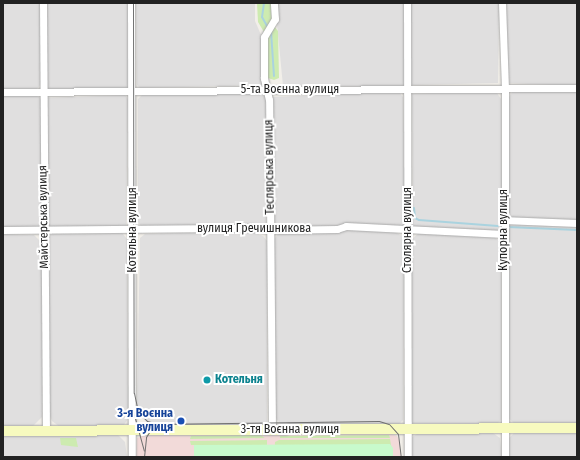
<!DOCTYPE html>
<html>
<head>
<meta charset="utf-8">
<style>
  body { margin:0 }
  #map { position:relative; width:580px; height:460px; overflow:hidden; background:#f2efe9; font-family:"Fira Sans Condensed",sans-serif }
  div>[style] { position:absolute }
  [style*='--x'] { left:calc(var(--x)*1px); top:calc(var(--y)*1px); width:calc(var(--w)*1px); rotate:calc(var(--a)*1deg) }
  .residential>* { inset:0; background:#e0dfdf }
  .commercial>* { inset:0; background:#f2dad9 }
  .grass>* { inset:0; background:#cdebb0 }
  .park>* { inset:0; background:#c8facc }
  .stream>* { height:2px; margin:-1px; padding:0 1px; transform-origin:1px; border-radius:1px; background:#aad3df }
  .roads { filter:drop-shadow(0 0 1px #a9a9a9) drop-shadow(0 0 1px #a9a9a9) }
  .minor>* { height:7px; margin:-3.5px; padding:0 3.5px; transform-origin:3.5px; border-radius:3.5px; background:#fff }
  .secondary>* { height:10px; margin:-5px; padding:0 5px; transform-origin:5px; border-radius:5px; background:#f7fabf }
  .tram>* { height:1px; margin:-0.5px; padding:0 0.5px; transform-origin:0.5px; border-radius:0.5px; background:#707070 }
  .dots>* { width:11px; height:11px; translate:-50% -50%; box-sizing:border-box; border:2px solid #fff; border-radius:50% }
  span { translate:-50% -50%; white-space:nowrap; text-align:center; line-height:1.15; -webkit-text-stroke:4px #fff; paint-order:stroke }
  .street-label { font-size:12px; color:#222 }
  .culture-label { font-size:12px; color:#0d838f; font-weight:700 }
  .left { translate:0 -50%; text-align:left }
  .transit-label { font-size:12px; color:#164399; font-weight:700 }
  .right { translate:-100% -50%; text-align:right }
  .frame { position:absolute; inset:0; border:4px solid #222; pointer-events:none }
</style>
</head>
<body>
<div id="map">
  <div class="residential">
    <div style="clip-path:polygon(3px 3px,41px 3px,41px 84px,36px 90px,3px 89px)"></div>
    <div style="clip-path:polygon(45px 3px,128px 3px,129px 85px,126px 89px,47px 90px)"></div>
    <div style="clip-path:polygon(136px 3px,255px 3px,255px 21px,262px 37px,263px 85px,140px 88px,137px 85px)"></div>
    <div style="clip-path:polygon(275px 3px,404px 3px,405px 84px,401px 87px,283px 86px)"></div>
    <div style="clip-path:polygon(410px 3px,499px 3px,498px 83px,412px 85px,410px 81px)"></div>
    <div style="clip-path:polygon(505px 3px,577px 3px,577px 86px,508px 83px)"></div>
    <div style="clip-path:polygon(495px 90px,501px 99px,502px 229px,498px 232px,413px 228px,412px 94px)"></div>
    <div style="clip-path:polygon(398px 91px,403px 97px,406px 226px,275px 226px,273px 97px)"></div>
    <div style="clip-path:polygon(513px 91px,577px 91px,577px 220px,511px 218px,507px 215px,506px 115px,509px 97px)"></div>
    <div style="clip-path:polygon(144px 93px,260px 93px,265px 96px,267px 104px,266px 223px,262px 226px,141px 226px,138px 222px,138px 99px)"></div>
    <div style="clip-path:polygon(3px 95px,36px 95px,41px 99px,41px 227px,3px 227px)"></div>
    <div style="clip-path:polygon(125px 95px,128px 99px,126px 226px,47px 228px,46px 98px)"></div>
    <div style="clip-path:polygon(509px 222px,577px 225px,577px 424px,515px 424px,508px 418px,507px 225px)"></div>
    <div style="clip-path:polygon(347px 229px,395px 232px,404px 237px,403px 420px,399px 424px,283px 426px,275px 418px,274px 240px,278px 234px)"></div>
    <div style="clip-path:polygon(250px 231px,263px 236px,267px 241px,267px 423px,265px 425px,160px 428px,150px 425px,140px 416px,137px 409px,140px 238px,145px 234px)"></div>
    <div style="clip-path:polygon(122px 233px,127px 239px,128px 419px,123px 426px,60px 427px,52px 421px,50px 416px,47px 238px,51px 234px)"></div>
    <div style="clip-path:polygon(419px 233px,494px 237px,501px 242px,501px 420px,497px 424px,411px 423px,412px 239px)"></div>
    <div style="clip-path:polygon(3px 234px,34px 235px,43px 244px,42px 417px,33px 426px,3px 426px)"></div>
    <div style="clip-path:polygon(493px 433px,500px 438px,502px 457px,411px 457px,411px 438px,417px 434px)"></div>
    <div style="clip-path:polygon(514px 433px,577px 433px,577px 457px,508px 457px,508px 439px)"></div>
    <div style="clip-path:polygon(3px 435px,118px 435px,125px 442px,127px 457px,3px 457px)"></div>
  </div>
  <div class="commercial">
    <div style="clip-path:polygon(389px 433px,397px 436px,399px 440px,401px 457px,136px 457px,137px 438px,145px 435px)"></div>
  </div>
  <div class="grass">
    <div style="clip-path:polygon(257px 3px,271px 3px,272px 21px,264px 32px,258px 22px)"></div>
    <div style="clip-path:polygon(274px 26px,278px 31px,279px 78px,274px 80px,265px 77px,265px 38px)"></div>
    <div style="clip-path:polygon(260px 435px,265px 438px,190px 439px,191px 436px)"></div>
    <div style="clip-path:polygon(389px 435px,390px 438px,280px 438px,280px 436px)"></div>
    <div style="clip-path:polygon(60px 438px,76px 438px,78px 447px,61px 445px)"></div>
    <div style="clip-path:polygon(390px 439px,393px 457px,274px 457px,275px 442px,279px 440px)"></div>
    <div style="clip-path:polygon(267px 440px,267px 447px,194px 457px,194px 445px,191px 445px,190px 441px)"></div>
  </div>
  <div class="park">
    <div style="clip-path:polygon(390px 444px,393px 448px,393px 457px,194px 457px,194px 445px)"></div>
  </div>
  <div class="stream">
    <div style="--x:264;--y:3;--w:14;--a:98"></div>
    <div style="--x:262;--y:17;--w:10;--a:61"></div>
    <div style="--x:271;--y:31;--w:45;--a:86.2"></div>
    <div style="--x:414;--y:208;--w:10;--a:84"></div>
    <div style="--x:415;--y:218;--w:4;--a:27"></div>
    <div style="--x:419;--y:220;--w:79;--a:4.3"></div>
    <div style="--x:507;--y:227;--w:70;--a:2.5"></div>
  </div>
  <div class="roads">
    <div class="minor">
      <div style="--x:43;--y:3;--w:428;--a:89.6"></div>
      <div style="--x:131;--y:3;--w:454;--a:89.9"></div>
      <div style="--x:407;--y:3;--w:454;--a:89.9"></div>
      <div style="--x:502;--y:3;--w:84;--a:88"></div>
      <div style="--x:505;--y:87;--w:370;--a:90"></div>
      <div style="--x:3;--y:92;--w:574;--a:-0.4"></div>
      <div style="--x:504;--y:220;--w:73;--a:2.4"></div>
      <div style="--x:3;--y:230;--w:250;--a:-0.5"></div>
      <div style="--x:253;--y:228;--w:17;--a:7"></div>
      <div style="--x:270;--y:230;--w:67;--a:-0.9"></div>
      <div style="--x:337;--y:229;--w:9;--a:-18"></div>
      <div style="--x:346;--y:226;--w:158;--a:2.9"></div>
      <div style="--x:272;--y:430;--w:330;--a:-90.5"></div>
      <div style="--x:269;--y:100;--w:23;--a:-103"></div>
      <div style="--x:264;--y:78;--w:41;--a:-90"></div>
      <div style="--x:264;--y:37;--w:21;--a:-59"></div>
      <div style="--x:275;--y:19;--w:16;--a:-94"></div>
    </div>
    <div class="secondary">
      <div style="--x:3;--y:431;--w:574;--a:-0.3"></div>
    </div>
  </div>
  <div class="tram">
    <div style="--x:133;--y:3;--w:390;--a:89.9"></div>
    <div style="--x:134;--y:393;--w:19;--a:78"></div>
    <div style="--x:138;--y:412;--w:13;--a:45"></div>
    <div style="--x:147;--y:421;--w:11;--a:15"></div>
    <div style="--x:158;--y:424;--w:221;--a:-0.8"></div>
    <div style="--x:379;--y:421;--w:10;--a:17"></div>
    <div style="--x:389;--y:424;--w:13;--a:48"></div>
    <div style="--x:398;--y:434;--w:23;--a:83"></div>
    <div style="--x:133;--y:411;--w:41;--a:74.6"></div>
    <div style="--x:144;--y:457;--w:20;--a:-84"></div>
    <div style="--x:146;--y:437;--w:9;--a:-58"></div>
    <div style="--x:151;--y:429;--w:12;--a:-20"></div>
  </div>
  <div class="dots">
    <div style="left:207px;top:380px;background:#0f9aa8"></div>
    <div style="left:181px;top:421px;background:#1a4fb4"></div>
  </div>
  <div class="street-label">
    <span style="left:290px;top:90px">5-та Воєнна вулиця</span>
    <span style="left:270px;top:167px;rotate:-91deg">Теслярська вулиця</span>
    <span style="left:44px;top:217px;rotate:-91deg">Майстерська вулиця</span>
    <span style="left:254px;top:229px">вулиця Гречишникова</span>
    <span style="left:133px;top:230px;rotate:-90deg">Котельна вулиця</span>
    <span style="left:408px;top:230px;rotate:-90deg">Столярна вулиця</span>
    <span style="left:504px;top:230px;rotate:-90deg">Купорна вулиця</span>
    <span style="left:290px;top:430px">3-тя Воєнна вулиця</span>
  </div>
  <div class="culture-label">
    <span class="left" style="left:215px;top:380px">Котельня</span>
  </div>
  <div class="transit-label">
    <span class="right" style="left:173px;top:421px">3-я Воєнна<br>вулиця</span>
  </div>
  <div class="frame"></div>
</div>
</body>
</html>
